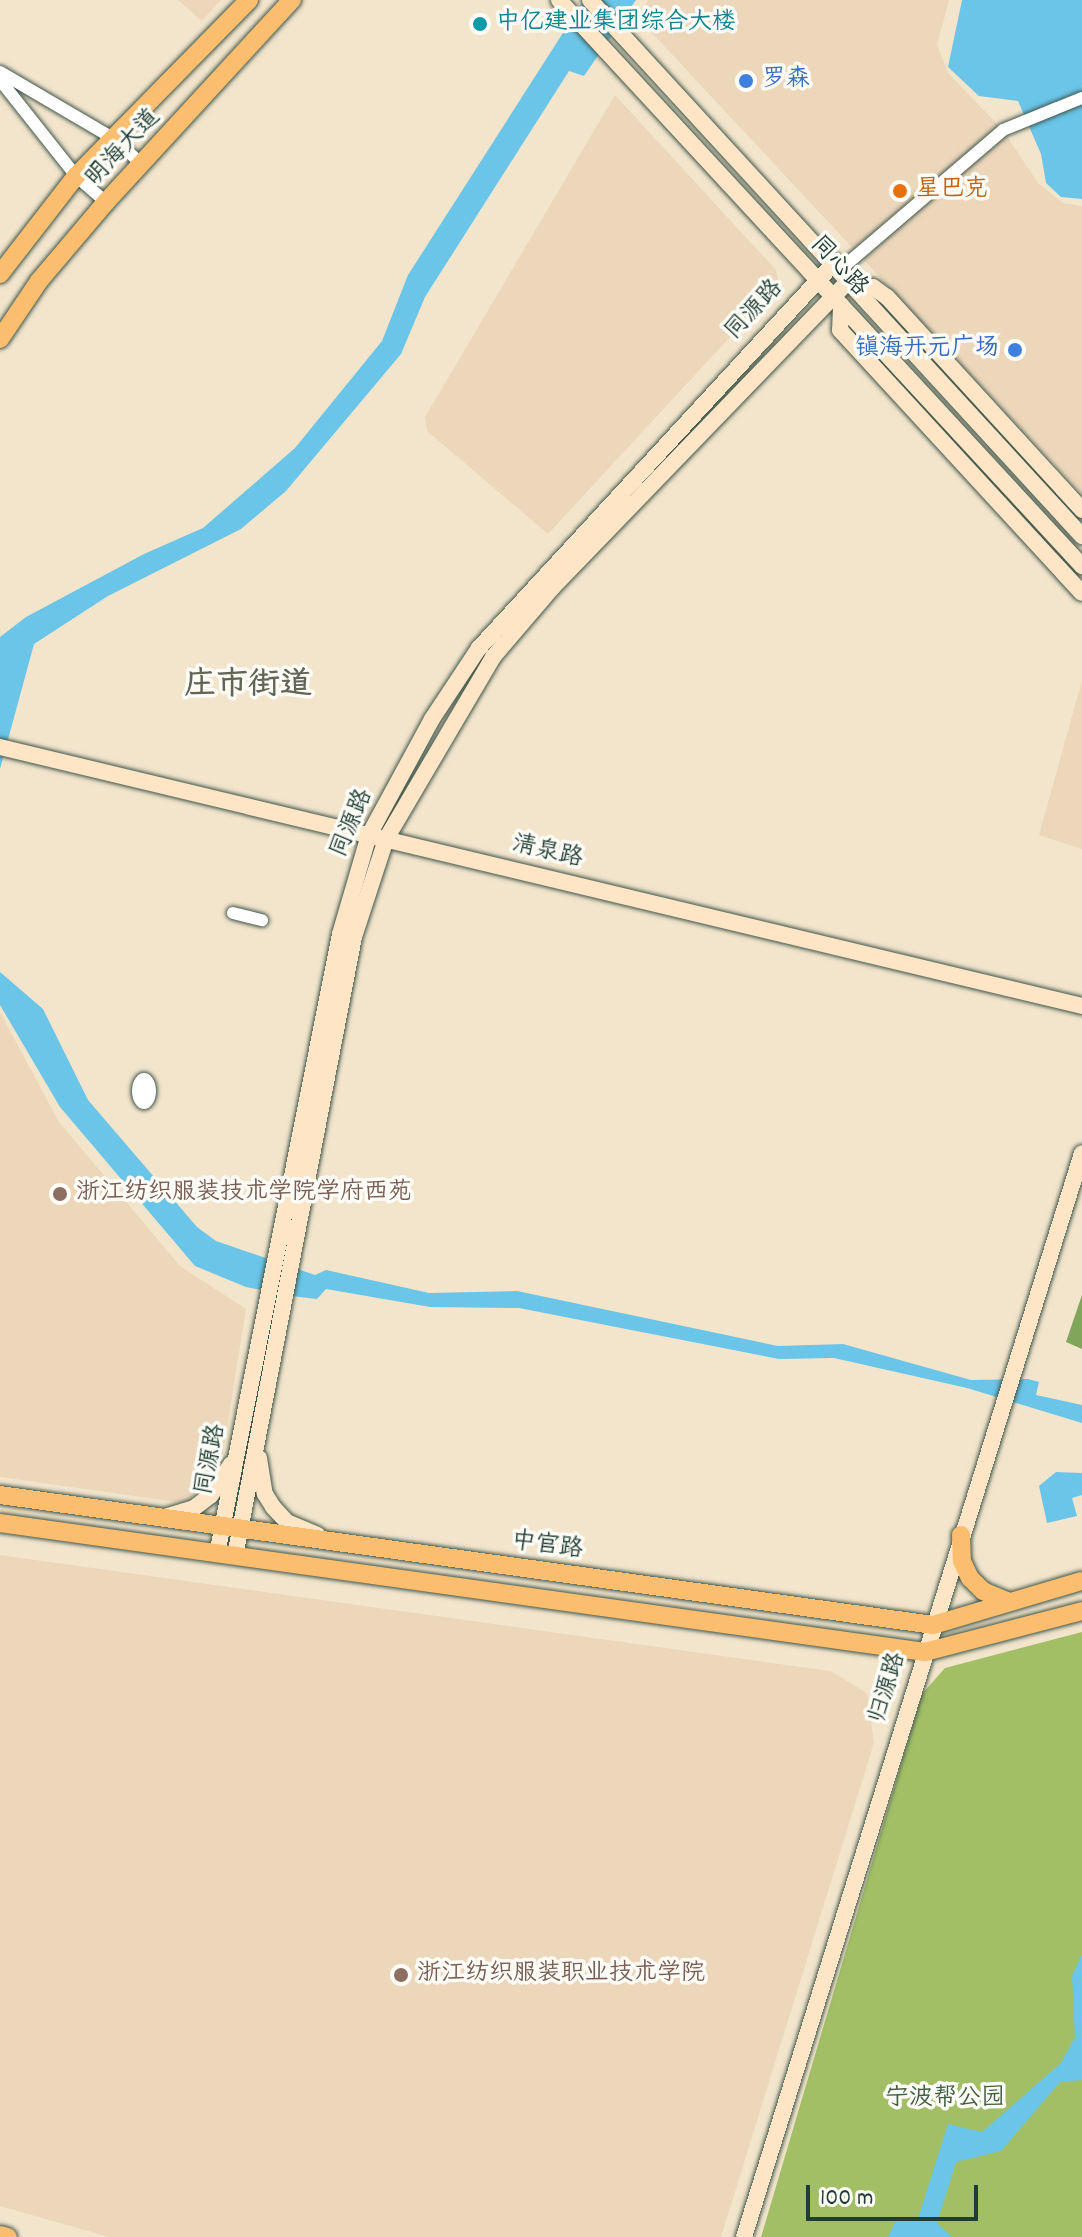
<!DOCTYPE html>
<html>
<head>
<meta charset="utf-8">
<style>
  body { margin:0 }
  #map { position:relative; width:1082px; height:2237px; overflow:hidden; background:#f3e5cc; font-family:Dekko,"LXGW WenKai TC",sans-serif }
  div>[style] { position:absolute }
  [style*='--x'] { left:calc(var(--x)*1px); top:calc(var(--y)*1px); width:calc(var(--w)*1px); rotate:calc(var(--a)*1deg) }
  .built>* { inset:0; background:#edd7bb }
  .green>* { inset:0; background:#a2bf66 }
  .forest>* { inset:0; background:#81a65b }
  .water>* { inset:0; background:#6ac5e8 }
  .roads { filter:drop-shadow(0 0 2px #3f564b) drop-shadow(0 0 2px #3f564b) }
  .street>* { height:12px; margin:-6px; padding:0 6px; transform-origin:6px; border-radius:6px; background:#fff }
  .street>.ring { margin:-6px; padding:0; box-sizing:content-box; background:none; border:12px solid #fff; border-radius:50% }
  .secondary>* { height:16px; margin:-8px; padding:0 8px; transform-origin:8px; border-radius:8px; background:#fde5c5 }
  .primary>* { height:18px; margin:-9px; padding:0 9px; transform-origin:9px; border-radius:9px; background:#fbbe6e }
  .dots>* { width:22px; height:22px; translate:-50% -50%; box-sizing:border-box; border:4px solid #fdfcf7; border-radius:50% }
  span { translate:-50% -50%; white-space:nowrap; text-align:center; line-height:1.15; -webkit-text-stroke:7px #fdfcf7; paint-order:stroke }
  .culture-label { font-size:24px; color:#0d838f }
  .left { translate:0 -50%; text-align:left }
  .shop-label { font-size:24px; color:#366cbe }
  .right { translate:-100% -50%; text-align:right }
  .street-label { font-size:24px; color:#1f3d34 }
  .food-label { font-size:24px; color:#c56008 }
  .education-label { font-size:24px; color:#785e54 }
  .park-label { font-size:24px; color:#405e40 }
  .district-label { font-size:32px; color:#606555; font-weight:700 }
  .scale { position:absolute; left:806px; top:2185px; width:172px; height:36px; box-sizing:border-box; border:4px solid #1f3d34; border-top:0; padding-left:10px; font-size:24px; line-height:28px; white-space:nowrap; color:#1f3d34; -webkit-text-stroke:6px #fdfcf7; paint-order:stroke }
</style>
</head>
<body>
<div id="map">
  <div class="built">
    <div style="clip-path:polygon(178px 0,221px 0,202px 21px)"></div>
    <div style="clip-path:polygon(648px 0,949px 0,937px 45px,948px 73px,1003px 130px,1038px 183px,1063px 203px,1082px 206px,1082px 494px,639px 19px)"></div>
    <div style="clip-path:polygon(615px 95px,776px 270px,779px 284px,548px 534px,427px 431px,425px 417px)"></div>
    <div style="clip-path:polygon(1082px 680px,1082px 849px,1039px 835px)"></div>
    <div style="clip-path:polygon(0 1012px,59px 1122px,180px 1266px,246px 1309px,222px 1459px,212px 1484px,183px 1503px,0 1477px)"></div>
    <div style="clip-path:polygon(0 1555px,830px 1671px,867px 1693px,874px 1743px,721px 2237px,109px 2237px,0 2206px)"></div>
  </div>
  <div class="green">
    <div style="clip-path:polygon(1082px 1632px,1082px 2237px,761px 2237px,922px 1694px,945px 1668px)"></div>
  </div>
  <div class="forest">
    <div style="clip-path:polygon(1082px 1295px,1082px 1349px,1066px 1342px)"></div>
  </div>
  <div class="water">
    <div style="clip-path:polygon(584px 0,636px 0,584px 76px,569px 71px,425px 297px,401px 354px,286px 491px,241px 529px,108px 596px,34px 644px,0 769px,0 637px,26px 617px,144px 554px,203px 528px,295px 448px,382px 341px,408px 275px)"></div>
    <div style="clip-path:polygon(962px 0,1082px 0,1082px 199px,1061px 197px,1046px 183px,1041px 154px,1018px 101px,979px 96px,948px 67px)"></div>
    <div style="clip-path:polygon(0 972px,43px 1009px,88px 1100px,197px 1227px,216px 1241px,315px 1275px,326px 1270px,429px 1293px,517px 1291px,778px 1346px,843px 1344px,971px 1380px,1028px 1379px,1039px 1382px,1036px 1395px,1082px 1405px,1082px 1423px,967px 1388px,834px 1358px,779px 1359px,519px 1308px,430px 1307px,326px 1289px,317px 1299px,299px 1297px,246px 1287px,195px 1266px,60px 1107px,0 1005px)"></div>
    <div style="clip-path:polygon(1056px 1472px,1082px 1473px,1082px 1495px,1072px 1498px,1077px 1516px,1047px 1523px,1039px 1486px)"></div>
    <div style="clip-path:polygon(1082px 1954px,1082px 2080px,1060px 2082px,1001px 2151px,956px 2162px,937px 2223px,952px 2237px,888px 2237px,897px 2218px,917px 2222px,948px 2124px,982px 2132px,1061px 2063px,1075px 2037px,1072px 1976px)"></div>
  </div>
  <div class="roads">
    <div class="street">
      <div style="--x:0;--y:72;--w:132;--a:30.4"></div>
      <div style="--x:114;--y:139;--w:39;--a:42"></div>
      <div style="--x:0;--y:80;--w:122;--a:51.6"></div>
      <div style="--x:76;--y:176;--w:40;--a:41"></div>
      <div style="--x:841;--y:269;--w:213;--a:-40.6"></div>
      <div style="--x:1003;--y:130;--w:85;--a:-22.1"></div>
      <div style="--x:233;--y:913;--w:30;--a:14"></div>
      <div class="ring" style="left:137.5px;top:1078.5px;width:-1px;height:-1px"></div>
    </div>
    <div class="secondary">
      <div style="--x:559;--y:0;--w:771;--a:47.26"></div>
      <div style="--x:590;--y:0;--w:728;--a:47.45"></div>
      <div style="--x:856;--y:286;--w:17;--a:3"></div>
      <div style="--x:873;--y:287;--w:17;--a:36"></div>
      <div style="--x:887;--y:297;--w:289;--a:47.5"></div>
      <div style="--x:841;--y:305;--w:25;--a:92"></div>
      <div style="--x:840;--y:330;--w:357;--a:47.4"></div>
      <div style="--x:0;--y:747;--w:1113;--a:13.46"></div>
      <div style="--x:259;--y:1458;--w:36;--a:81"></div>
      <div style="--x:265;--y:1494;--w:15;--a:58"></div>
      <div style="--x:273;--y:1507;--w:21;--a:47"></div>
      <div style="--x:287;--y:1522;--w:33;--a:23"></div>
      <div style="--x:165;--y:1517;--w:30;--a:-17"></div>
      <div style="--x:194;--y:1508;--w:21;--a:-37"></div>
      <div style="--x:211;--y:1495;--w:37;--a:-57"></div>
      <div style="--x:217;--y:1554;--w:632;--a:-78.78"></div>
      <div style="--x:340;--y:934;--w:103;--a:-73.7"></div>
      <div style="--x:369;--y:835;--w:132;--a:-61.5"></div>
      <div style="--x:432;--y:719;--w:85;--a:-56.5"></div>
      <div style="--x:479;--y:648;--w:525;--a:-47.32"></div>
      <div style="--x:235;--y:1556;--w:630;--a:-79.12"></div>
      <div style="--x:354;--y:937;--w:103;--a:-71.9"></div>
      <div style="--x:386;--y:839;--w:211;--a:-59.5"></div>
      <div style="--x:493;--y:657;--w:91;--a:-49.5"></div>
      <div style="--x:552;--y:588;--w:429;--a:-46"></div>
      <div style="--x:744;--y:2237;--w:1135;--a:-72.68"></div>
    </div>
    <div class="primary">
      <div style="--x:0;--y:274;--w:124;--a:-52.2"></div>
      <div style="--x:76;--y:176;--w:247;--a:-45.5"></div>
      <div style="--x:0;--y:339;--w:70;--a:-56.1"></div>
      <div style="--x:39;--y:281;--w:104;--a:-49.7"></div>
      <div style="--x:106;--y:202;--w:275;--a:-47.4"></div>
      <div style="--x:0;--y:1495;--w:942;--a:7.93"></div>
      <div style="--x:933;--y:1625;--w:155;--a:-16.5"></div>
      <div style="--x:0;--y:1523;--w:934;--a:7.94"></div>
      <div style="--x:925;--y:1652;--w:162;--a:-14.6"></div>
      <div style="--x:961;--y:1535;--w:26;--a:88"></div>
      <div style="--x:962;--y:1561;--w:19;--a:65"></div>
      <div style="--x:970;--y:1578;--w:18;--a:45"></div>
      <div style="--x:983;--y:1591;--w:26;--a:23"></div>
      <div style="--x:0;--y:2235;--w:8;--a:14"></div>
    </div>
  </div>
  <div class="dots">
    <div style="left:480px;top:24px;background:#0f9aa8"></div>
    <div style="left:746px;top:81px;background:#3f7fe0"></div>
    <div style="left:900px;top:191px;background:#e8710a"></div>
    <div style="left:1015px;top:350px;background:#3f7fe0"></div>
    <div style="left:60px;top:1194px;background:#8d6e63"></div>
    <div style="left:401px;top:1975px;background:#8d6e63"></div>
  </div>
  <div class="culture-label">
    <span class="left" style="left:496px;top:24px">中亿建业集团综合大楼</span>
  </div>
  <div class="shop-label">
    <span class="left" style="left:762px;top:81px">罗森</span>
    <span class="right" style="left:999px;top:350px">镇海开元广场</span>
  </div>
  <div class="street-label">
    <span style="left:124px;top:149px;rotate:-47deg">明海大道</span>
    <span style="left:838px;top:267px;rotate:47deg">同心路</span>
    <span style="left:755px;top:311px;rotate:-47deg">同源路</span>
    <span style="left:353px;top:824px;rotate:-67deg">同源路</span>
    <span style="left:547px;top:853px;rotate:13deg">清泉路</span>
    <span style="left:212px;top:1460px;rotate:-79deg">同源路</span>
    <span style="left:547px;top:1547px;rotate:8deg">中官路</span>
    <span style="left:889px;top:1688px;rotate:-73deg">归源路</span>
  </div>
  <div class="food-label">
    <span class="left" style="left:916px;top:191px">星巴克</span>
  </div>
  <div class="education-label">
    <span class="left" style="left:76px;top:1194px">浙江纺织服装技术学院学府西苑</span>
    <span class="left" style="left:417px;top:1975px">浙江纺织服装职业技术学院</span>
  </div>
  <div class="park-label">
    <span style="left:945px;top:2100px">宁波帮公园</span>
  </div>
  <div class="district-label">
    <span style="left:248px;top:687px">庄市街道</span>
  </div>
  <div class="scale">100 m</div>
</div>
</body>
</html>
